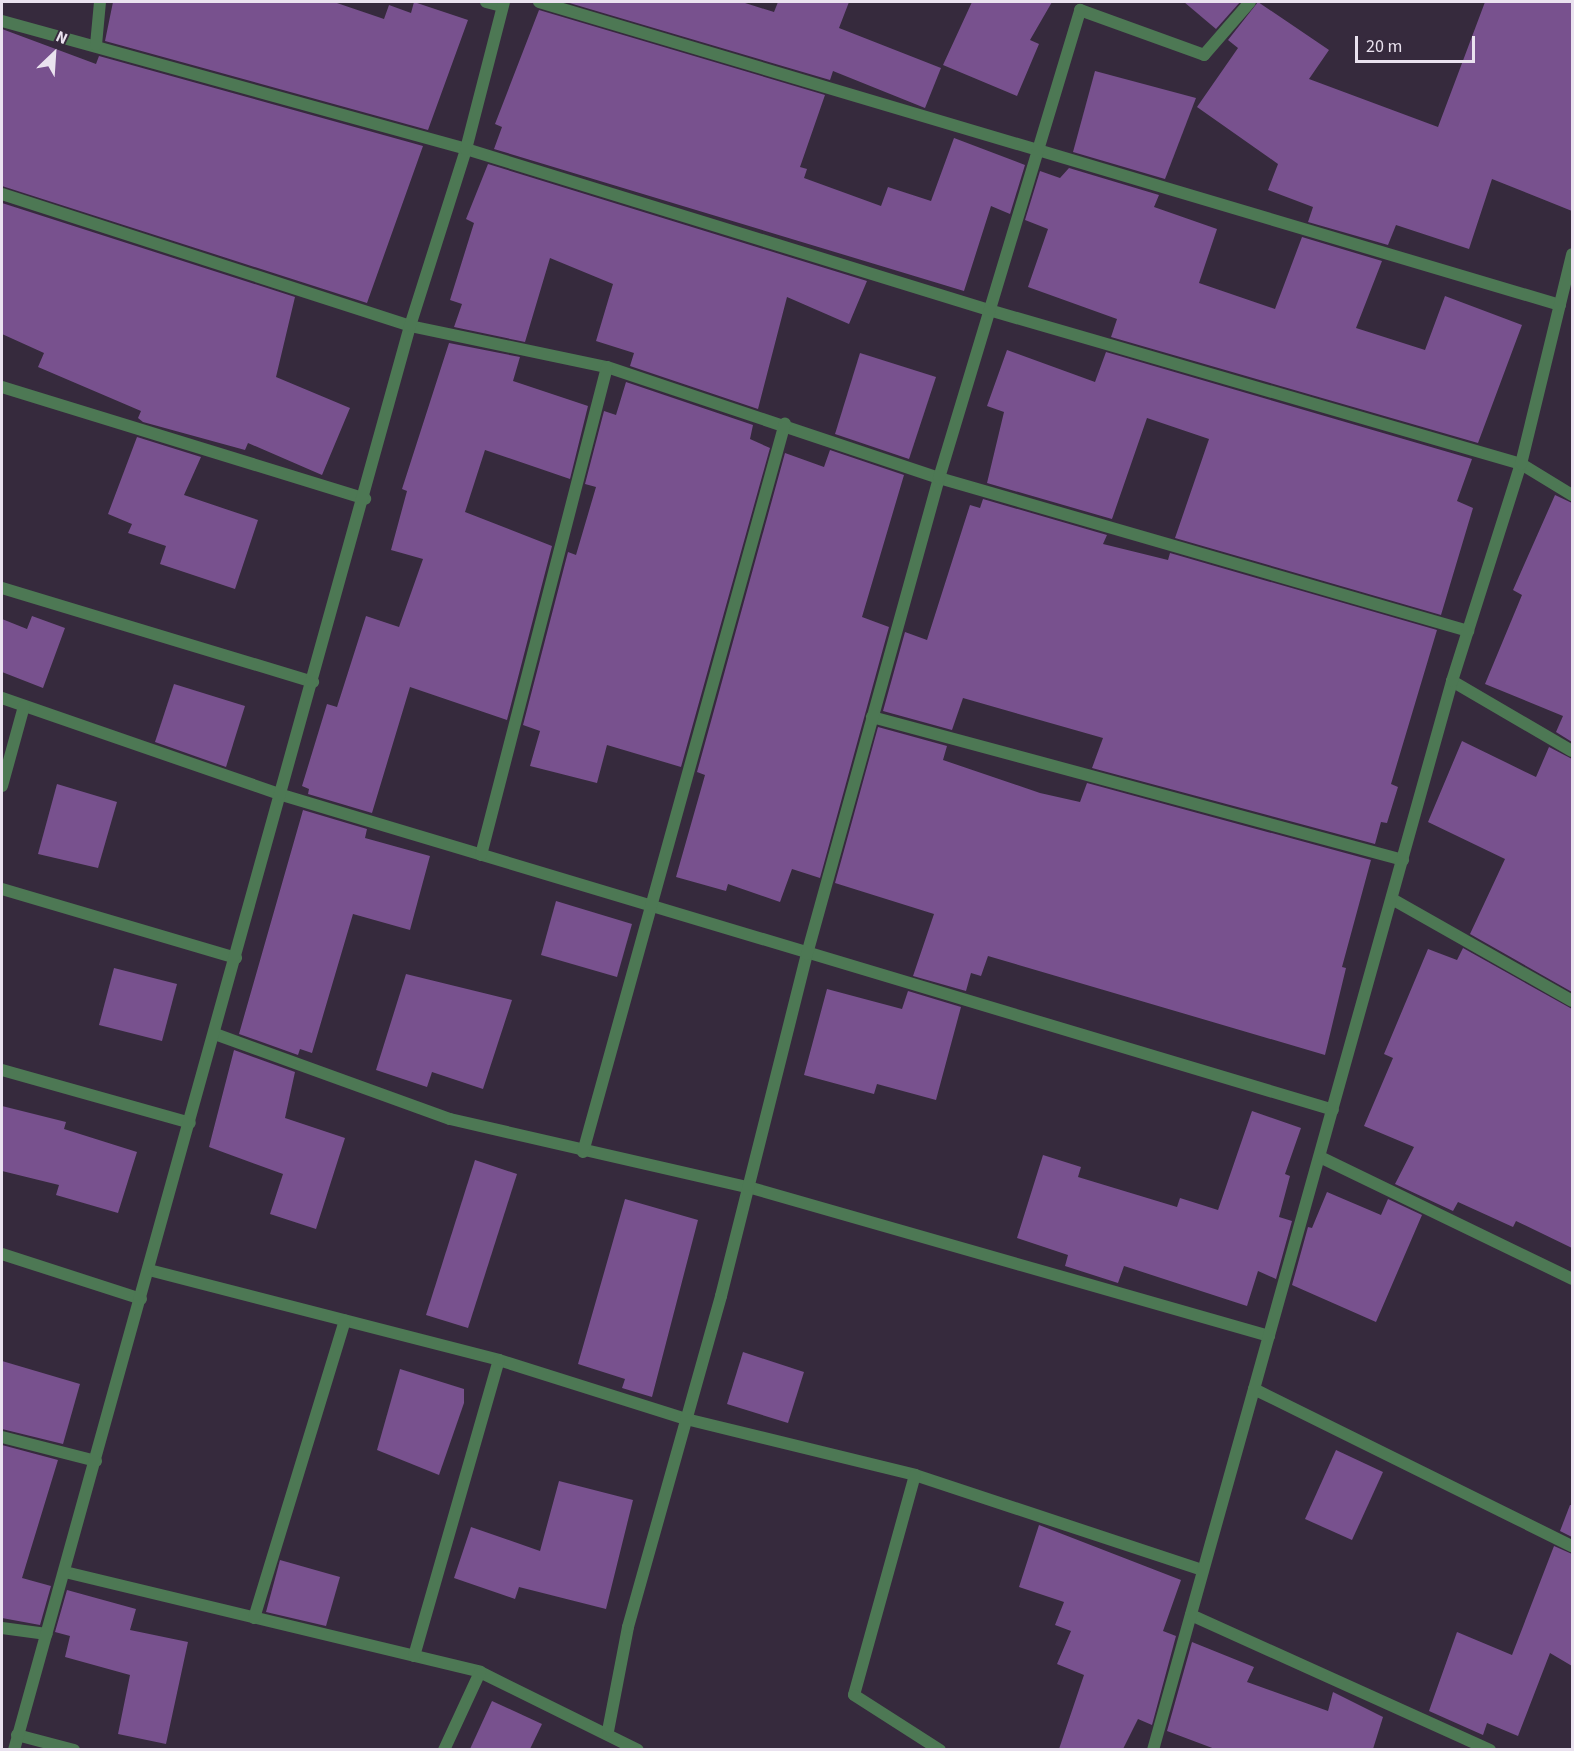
<!DOCTYPE html>
<html>
<head>
<meta charset="utf-8">
<style>
  body { margin:0 }
  #map { position:relative; width:1574px; height:1751px; overflow:hidden; background:#362a3d; font-family:"Source Sans 3",sans-serif }
  div>[style] { position:absolute }
  [style*='--x'] { left:calc(var(--x)*1px); top:calc(var(--y)*1px); width:calc(var(--w)*1px); rotate:calc(var(--a)*1deg) }
  .building>* { inset:0; background:#78518e }
  .minor>* { height:12px; margin:-6px; padding:0 6px; transform-origin:6px; border-radius:6px; background:#4d7854 }
  span { translate:-50% -50%; white-space:nowrap; text-align:center; line-height:1.15; -webkit-text-stroke:6px #362a3d; paint-order:stroke }
  .frame { position:absolute; inset:0; border:3px solid #eae2ef; pointer-events:none }
  .north { position:absolute; left:24px; top:24px; width:60px; height:60px; -webkit-text-stroke:4px #362a3d; paint-order:stroke; rotate:25deg; font-size:16px; font-weight:700; line-height:24px; text-align:center; color:#eae2ef }
  .north::after { content:''; display:block; margin:auto; width:21px; height:27px; background:#eae2ef; clip-path:polygon(50% 0,100% 100%,50% 72%,0 100%) }
  .scale { position:absolute; left:1355px; top:36px; width:120px; height:27px; box-sizing:border-box; border:3px solid #eae2ef; border-top:0; padding-left:8px; font-size:18px; line-height:21px; white-space:nowrap; color:#eae2ef; -webkit-text-stroke:4px #362a3d; paint-order:stroke }
</style>
</head>
<body>
<div id="map">
  <div class="building">
    <div style="clip-path:polygon(113px 2px,334px 2px,384px 19px,389px 5px,411px 13px,414px 2px,468px 20px,428px 130px,105px 41px)"></div>
    <div style="clip-path:polygon(566px 2px,742px 2px,774px 12px,778px 2px,849px 2px,839px 28px,941px 68px,925px 108px,833px 71px,830px 80px)"></div>
    <div style="clip-path:polygon(972px 2px,1052px 2px,1030px 40px,1039px 44px,1017px 96px,943px 65px)"></div>
    <div style="clip-path:polygon(1184px 2px,1240px 2px,1216px 29px)"></div>
    <div style="clip-path:polygon(1258px 2px,1329px 50px,1309px 79px,1438px 127px,1485px 2px,1572px 2px,1572px 211px,1492px 179px,1469px 249px,1396px 225px,1388px 245px,1308px 222px,1313px 207px,1268px 190px,1278px 164px,1197px 107px,1238px 48px,1228px 40px)"></div>
    <div style="clip-path:polygon(539px 10px,825px 95px,800px 167px,807px 169px,804px 178px,881px 206px,888px 187px,931px 201px,954px 138px,1025px 165px,1010px 214px,991px 206px,964px 291px,494px 149px,502px 127px,495px 124px)"></div>
    <div style="clip-path:polygon(2px 29px,96px 64px,99px 56px,423px 146px,367px 303px,2px 186px)"></div>
    <div style="clip-path:polygon(1095px 71px,1196px 98px,1165px 179px,1073px 152px)"></div>
    <div style="clip-path:polygon(488px 164px,867px 281px,849px 324px,787px 297px,758px 409px,630px 366px,634px 353px,596px 341px,613px 284px,550px 258px,525px 342px,454px 327px,462px 304px,450px 300px,474px 223px,466px 219px)"></div>
    <div style="clip-path:polygon(1069px 168px,1159px 195px,1154px 207px,1217px 229px,1199px 283px,1275px 309px,1302px 237px,1382px 261px,1356px 328px,1425px 350px,1445px 296px,1522px 325px,1478px 443px,1111px 337px,1117px 319px,1028px 287px,1048px 229px,1025px 220px,1040px 171px,1060px 178px)"></div>
    <div style="clip-path:polygon(2px 203px,295px 297px,276px 377px,350px 408px,322px 475px,248px 443px,245px 450px,143px 422px,138px 418px,141px 411px,38px 367px,44px 353px,2px 334px)"></div>
    <div style="clip-path:polygon(449px 343px,520px 357px,513px 381px,588px 406px,570px 479px,485px 450px,465px 512px,552px 546px,507px 720px,410px 687px,372px 813px,308px 794px,309px 789px,302px 786px,327px 704px,337px 707px,366px 616px,399px 627px,423px 559px,391px 550px,407px 491px,402px 489px)"></div>
    <div style="clip-path:polygon(1007px 350px,1095px 382px,1106px 352px,1472px 459px,1457px 501px,1473px 508px,1441px 615px,1175px 538px,1209px 439px,1147px 418px,1112px 519px,987px 483px,1004px 412px,987px 406px)"></div>
    <div style="clip-path:polygon(860px 353px,936px 377px,909px 459px,835px 434px)"></div>
    <div style="clip-path:polygon(626px 382px,753px 425px,750px 439px,770px 448px,681px 767px,607px 745px,597px 783px,530px 766px,540px 731px,523px 725px,568px 552px,576px 555px,596px 487px,585px 484px,604px 411px,616px 415px)"></div>
    <div style="clip-path:polygon(137px 437px,201px 457px,184px 495px,258px 520px,235px 589px,160px 564px,166px 546px,128px 533px,132px 524px,108px 514px)"></div>
    <div style="clip-path:polygon(830px 450px,904px 475px,862px 617px,889px 627px,820px 878px,792px 869px,780px 902px,728px 884px,726px 891px,676px 877px,705px 775px,697px 772px,785px 453px,824px 467px)"></div>
    <div style="clip-path:polygon(1555px 495px,1572px 503px,1572px 742px,1556px 732px,1563px 716px,1485px 684px,1522px 595px,1513px 590px)"></div>
    <div style="clip-path:polygon(983px 499px,1107px 535px,1103px 544px,1168px 560px,1170px 553px,1437px 630px,1391px 784px,1398px 787px,1387px 823px,1381px 822px,1375px 844px,1092px 768px,1103px 738px,963px 698px,952px 730px,883px 711px,905px 632px,927px 640px,970px 505px,980px 508px)"></div>
    <div style="clip-path:polygon(32px 616px,65px 628px,43px 688px,2px 672px,2px 619px,27px 629px)"></div>
    <div style="clip-path:polygon(174px 684px,245px 706px,226px 767px,155px 742px)"></div>
    <div style="clip-path:polygon(878px 727px,947px 746px,943px 760px,1040px 793px,1080px 802px,1087px 783px,1371px 860px,1342px 967px,1346px 968px,1325px 1055px,988px 956px,981px 976px,971px 973px,966px 991px,913px 976px,934px 914px,835px 883px)"></div>
    <div style="clip-path:polygon(1462px 741px,1536px 777px,1549px 747px,1572px 759px,1572px 992px,1470px 934px,1505px 859px,1428px 822px)"></div>
    <div style="clip-path:polygon(57px 784px,117px 802px,98px 868px,38px 854px)"></div>
    <div style="clip-path:polygon(303px 810px,367px 829px,365px 838px,430px 856px,410px 930px,353px 914px,312px 1053px,300px 1049px,298px 1055px,239px 1034px)"></div>
    <div style="clip-path:polygon(556px 901px,632px 924px,617px 977px,541px 955px)"></div>
    <div style="clip-path:polygon(1463px 948px,1572px 1009px,1572px 1248px,1516px 1221px,1513px 1227px,1458px 1202px,1453px 1211px,1395px 1184px,1414px 1147px,1364px 1126px,1393px 1058px,1384px 1054px,1428px 949px,1457px 960px)"></div>
    <div style="clip-path:polygon(114px 968px,177px 984px,162px 1041px,99px 1025px)"></div>
    <div style="clip-path:polygon(406px 974px,512px 1000px,483px 1089px,432px 1072px,427px 1087px,376px 1070px)"></div>
    <div style="clip-path:polygon(827px 989px,902px 1009px,908px 991px,961px 1007px,936px 1100px,877px 1084px,874px 1094px,804px 1075px)"></div>
    <div style="clip-path:polygon(234px 1050px,295px 1072px,285px 1118px,345px 1138px,316px 1229px,270px 1214px,283px 1174px,209px 1147px)"></div>
    <div style="clip-path:polygon(2px 1106px,66px 1122px,64px 1129px,137px 1152px,118px 1213px,56px 1195px,59px 1185px,2px 1171px)"></div>
    <div style="clip-path:polygon(1252px 1111px,1301px 1128px,1285px 1174px,1290px 1176px,1279px 1217px,1292px 1221px,1276px 1279px,1258px 1271px,1247px 1306px,1124px 1266px,1118px 1283px,1065px 1266px,1068px 1255px,1017px 1238px,1043px 1155px,1081px 1167px,1078px 1177px,1177px 1207px,1180px 1198px,1218px 1210px)"></div>
    <div style="clip-path:polygon(475px 1160px,517px 1174px,468px 1328px,426px 1315px)"></div>
    <div style="clip-path:polygon(1327px 1192px,1381px 1215px,1388px 1199px,1422px 1215px,1376px 1322px,1292px 1285px,1308px 1227px,1312px 1228px)"></div>
    <div style="clip-path:polygon(625px 1199px,698px 1220px,652px 1397px,622px 1388px,625px 1379px,578px 1364px)"></div>
    <div style="clip-path:polygon(743px 1352px,804px 1372px,788px 1423px,727px 1404px)"></div>
    <div style="clip-path:polygon(2px 1361px,80px 1384px,63px 1444px,2px 1429px)"></div>
    <div style="clip-path:polygon(400px 1369px,464px 1389px,464px 1403px,439px 1475px,377px 1450px)"></div>
    <div style="clip-path:polygon(2px 1445px,58px 1460px,22px 1578px,51px 1586px,40px 1625px,2px 1618px)"></div>
    <div style="clip-path:polygon(1336px 1450px,1383px 1472px,1352px 1540px,1305px 1519px)"></div>
    <div style="clip-path:polygon(559px 1481px,633px 1500px,606px 1609px,519px 1587px,515px 1599px,454px 1578px,471px 1527px,540px 1551px)"></div>
    <div style="clip-path:polygon(1570px 1505px,1572px 1505px,1572px 1537px,1560px 1531px)"></div>
    <div style="clip-path:polygon(1039px 1525px,1181px 1580px,1163px 1631px,1176px 1636px,1152px 1725px,1138px 1719px,1123px 1749px,1059px 1749px,1084px 1675px,1057px 1664px,1071px 1631px,1055px 1625px,1064px 1602px,1019px 1587px)"></div>
    <div style="clip-path:polygon(1554px 1546px,1572px 1554px,1572px 1666px,1550px 1653px,1518px 1736px,1487px 1723px,1483px 1735px,1429px 1711px,1457px 1632px,1512px 1655px)"></div>
    <div style="clip-path:polygon(280px 1560px,340px 1577px,326px 1626px,266px 1612px)"></div>
    <div style="clip-path:polygon(67px 1590px,136px 1609px,130px 1630px,188px 1642px,166px 1744px,118px 1734px,130px 1675px,65px 1657px,70px 1636px,55px 1632px)"></div>
    <div style="clip-path:polygon(1192px 1642px,1254px 1667px,1247px 1682px,1328px 1711px,1333px 1692px,1383px 1717px,1373px 1749px,1215px 1749px,1167px 1731px)"></div>
    <div style="clip-path:polygon(492px 1701px,542px 1724px,530px 1749px,470px 1749px)"></div>
  </div>
  <div class="minor">
    <div style="--x:486;--y:2;--w:16;--a:14"></div>
    <div style="--x:539;--y:2;--w:1065;--a:16.53"></div>
    <div style="--x:2;--y:21;--w:481;--a:15.4"></div>
    <div style="--x:466;--y:149;--w:547;--a:17.11"></div>
    <div style="--x:989;--y:310;--w:554;--a:16.14"></div>
    <div style="--x:1521;--y:464;--w:60;--a:31.3"></div>
    <div style="--x:96;--y:45;--w:43;--a:-84.7"></div>
    <div style="--x:2;--y:194;--w:429;--a:17.9"></div>
    <div style="--x:410;--y:326;--w:201;--a:11.8"></div>
    <div style="--x:607;--y:367;--w:350;--a:18.5"></div>
    <div style="--x:939;--y:478;--w:551;--a:16.13"></div>
    <div style="--x:2;--y:387;--w:380;--a:17.1"></div>
    <div style="--x:2;--y:588;--w:325;--a:16.8"></div>
    <div style="--x:1452;--y:681;--w:139;--a:30.3"></div>
    <div style="--x:2;--y:698;--w:296;--a:19.1"></div>
    <div style="--x:282;--y:795;--w:1097;--a:16.68"></div>
    <div style="--x:872;--y:717;--w:550;--a:15.07"></div>
    <div style="--x:2;--y:786;--w:83;--a:-74.6"></div>
    <div style="--x:481;--y:855;--w:504;--a:-75.52"></div>
    <div style="--x:2;--y:889;--w:244;--a:16.4"></div>
    <div style="--x:1392;--y:899;--w:207;--a:29.5"></div>
    <div style="--x:215;--y:1034;--w:250;--a:19.9"></div>
    <div style="--x:450;--y:1119;--w:306;--a:12.9"></div>
    <div style="--x:748;--y:1187;--w:542;--a:15.96"></div>
    <div style="--x:2;--y:1070;--w:195;--a:15.7"></div>
    <div style="--x:583;--y:1152;--w:756;--a:-74.51"></div>
    <div style="--x:1320;--y:1157;--w:280;--a:25.8"></div>
    <div style="--x:2;--y:1254;--w:146;--a:17.9"></div>
    <div style="--x:149;--y:1270;--w:361;--a:14.4"></div>
    <div style="--x:499;--y:1360;--w:196;--a:17.5"></div>
    <div style="--x:686;--y:1419;--w:236;--a:13.7"></div>
    <div style="--x:915;--y:1475;--w:303;--a:18.3"></div>
    <div style="--x:1254;--y:1389;--w:355;--a:26.3"></div>
    <div style="--x:2;--y:1437;--w:97;--a:14.3"></div>
    <div style="--x:915;--y:1475;--w:228;--a:105.5"></div>
    <div style="--x:854;--y:1695;--w:102;--a:32.6"></div>
    <div style="--x:65;--y:1572;--w:427;--a:13.5"></div>
    <div style="--x:480;--y:1672;--w:176;--a:26.3"></div>
    <div style="--x:1191;--y:1615;--w:328;--a:24.3"></div>
    <div style="--x:254;--y:1618;--w:311;--a:-73"></div>
    <div style="--x:2;--y:1628;--w:45;--a:7.6"></div>
    <div style="--x:414;--y:1656;--w:308;--a:-74"></div>
    <div style="--x:608;--y:1731;--w:106;--a:-79.1"></div>
    <div style="--x:628;--y:1627;--w:344;--a:-74.3"></div>
    <div style="--x:721;--y:1296;--w:353;--a:-75.9"></div>
    <div style="--x:807;--y:954;--w:494;--a:-74.5"></div>
    <div style="--x:939;--y:478;--w:489;--a:-73.2"></div>
    <div style="--x:1080;--y:10;--w:132;--a:19.9"></div>
    <div style="--x:1204;--y:55;--w:70;--a:-49"></div>
    <div style="--x:17;--y:1735;--w:59;--a:14.7"></div>
    <div style="--x:14;--y:1750;--w:1478;--a:-74.46"></div>
    <div style="--x:410;--y:326;--w:186;--a:-72.4"></div>
    <div style="--x:466;--y:149;--w:152;--a:-75.5"></div>
    <div style="--x:444;--y:1750;--w:86;--a:-65.2"></div>
    <div style="--x:1153;--y:1750;--w:1110;--a:-74.37"></div>
    <div style="--x:1452;--y:681;--w:228;--a:-72.4"></div>
    <div style="--x:1521;--y:464;--w:216;--a:-76.3"></div>
  </div>
  <div class="frame"></div>
  <div class="north">N</div>
  <div class="scale">20 m</div>
</div>
</body>
</html>
